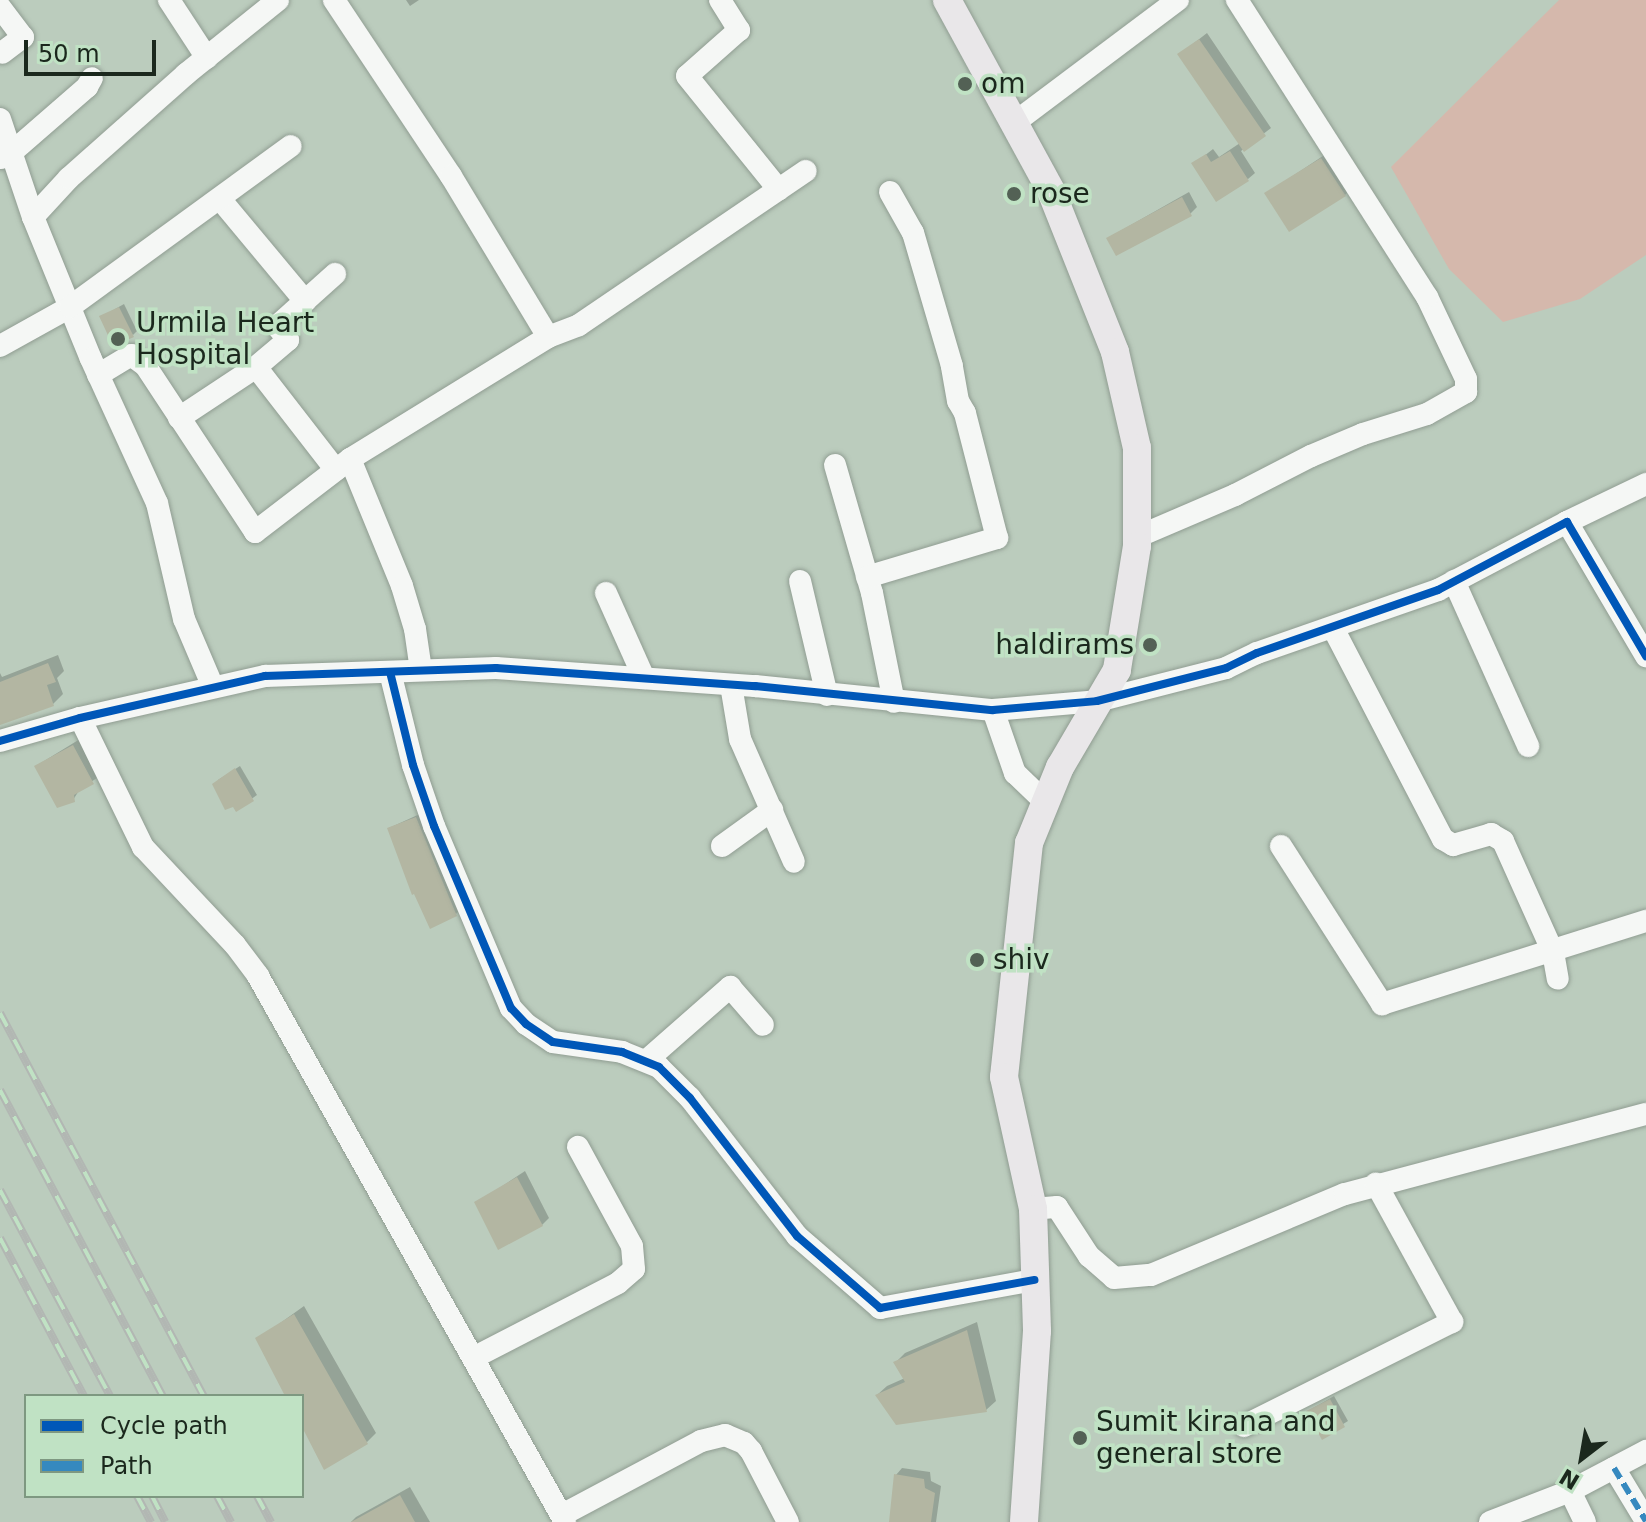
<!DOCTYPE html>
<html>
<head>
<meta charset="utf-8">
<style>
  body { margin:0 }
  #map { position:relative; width:1646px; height:1522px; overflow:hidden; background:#bbccbd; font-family:"DejaVu Sans",sans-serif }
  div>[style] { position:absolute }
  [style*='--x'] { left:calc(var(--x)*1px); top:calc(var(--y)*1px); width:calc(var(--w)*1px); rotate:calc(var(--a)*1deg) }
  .green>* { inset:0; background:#d5b8ac }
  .shadow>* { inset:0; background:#0003 }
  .building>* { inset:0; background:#b3b6a2 }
  .roads { filter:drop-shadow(0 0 2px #909d92) drop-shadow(0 0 2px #909d92) }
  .minor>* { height:22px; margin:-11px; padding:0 11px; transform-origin:11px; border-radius:11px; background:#f5f7f5 }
  .major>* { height:28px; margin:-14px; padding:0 14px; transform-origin:14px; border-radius:14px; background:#e9e7e9 }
  .rail>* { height:8px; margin-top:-4px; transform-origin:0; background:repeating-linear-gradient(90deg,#c0e2c4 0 15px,#b2b7b3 0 30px); box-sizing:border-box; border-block:2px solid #b2b7b3 }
  .quiet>* { height:6px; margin-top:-3px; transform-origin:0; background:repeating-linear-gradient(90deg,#3689bf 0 12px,transparent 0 18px) }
  .cycleway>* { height:8px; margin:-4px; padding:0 4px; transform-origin:4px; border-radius:4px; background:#0057b8 }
  .dots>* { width:22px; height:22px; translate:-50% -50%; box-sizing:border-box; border:4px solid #c0e2c4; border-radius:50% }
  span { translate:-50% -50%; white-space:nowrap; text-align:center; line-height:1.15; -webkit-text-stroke:7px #c0e2c4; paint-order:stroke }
  .poi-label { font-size:28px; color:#1b281d }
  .left { translate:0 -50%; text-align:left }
  .right { translate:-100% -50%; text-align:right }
  .legend { position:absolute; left:24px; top:1394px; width:280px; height:104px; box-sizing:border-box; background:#c0e2c4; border:2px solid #7e9881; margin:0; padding:10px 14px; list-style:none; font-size:24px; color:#1b281d }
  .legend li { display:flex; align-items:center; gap:16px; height:40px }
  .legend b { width:40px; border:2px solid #7e9881 }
  .north { position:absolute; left:1542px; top:1418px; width:80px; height:80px; -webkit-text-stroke:6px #c0e2c4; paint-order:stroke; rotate:211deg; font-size:22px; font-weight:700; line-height:32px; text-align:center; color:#1b281d }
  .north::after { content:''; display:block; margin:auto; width:28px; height:36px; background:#1b281d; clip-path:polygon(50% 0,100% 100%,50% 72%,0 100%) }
  .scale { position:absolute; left:24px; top:40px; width:132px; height:36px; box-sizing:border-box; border:4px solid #1b281d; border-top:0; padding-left:10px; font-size:24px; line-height:28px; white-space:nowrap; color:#1b281d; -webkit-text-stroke:6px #c0e2c4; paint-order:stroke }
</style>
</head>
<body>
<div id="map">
  <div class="green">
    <div style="clip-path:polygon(1559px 0,1646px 0,1646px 255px,1580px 299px,1503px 322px,1449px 269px,1391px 167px)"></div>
  </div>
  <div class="shadow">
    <div style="clip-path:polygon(406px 0,419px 0,410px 6px)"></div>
    <div style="clip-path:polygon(1207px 33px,1271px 128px,1241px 151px,1255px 173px,1248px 179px,1194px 164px,1213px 149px,1219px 157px,1240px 143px,1180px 54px)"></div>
    <div style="clip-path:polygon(1329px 152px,1352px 188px,1345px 195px,1267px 193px)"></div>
    <div style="clip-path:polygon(1189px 192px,1197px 207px,1190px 214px,1108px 238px)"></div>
    <div style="clip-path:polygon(124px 304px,137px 331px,133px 335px,101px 317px)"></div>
    <div style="clip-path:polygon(58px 655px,64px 671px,57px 678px,63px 694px,53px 704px,0 723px,0 673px,2px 677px)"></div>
    <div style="clip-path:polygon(80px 739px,100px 776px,80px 789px,73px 800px,36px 766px)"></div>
    <div style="clip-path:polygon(240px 766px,257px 795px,237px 809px,218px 780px)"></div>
    <div style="clip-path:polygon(422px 813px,461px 909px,456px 914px,389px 828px)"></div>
    <div style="clip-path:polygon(525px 1171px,549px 1218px,542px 1225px,477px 1203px)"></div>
    <div style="clip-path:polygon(304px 1306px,376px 1433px,367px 1442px,302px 1423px,302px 1396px,288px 1396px,258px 1339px)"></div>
    <div style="clip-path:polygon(977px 1322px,996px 1401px,986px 1410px,877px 1395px,887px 1386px,905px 1378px,896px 1362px,905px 1353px)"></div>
    <div style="clip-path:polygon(1334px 1396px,1348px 1421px,1322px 1437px,1308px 1411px)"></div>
    <div style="clip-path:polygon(902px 1468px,930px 1472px,931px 1481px,941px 1486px,936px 1522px,891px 1522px,896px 1475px)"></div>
    <div style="clip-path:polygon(410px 1487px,430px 1522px,351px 1522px,356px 1517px)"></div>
  </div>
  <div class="building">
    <div style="clip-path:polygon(1199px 39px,1266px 136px,1244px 152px,1177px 54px)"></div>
    <div style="clip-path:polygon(1230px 151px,1249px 181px,1216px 202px,1191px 163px,1206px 154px,1211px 162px)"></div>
    <div style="clip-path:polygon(1321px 158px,1346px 196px,1289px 232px,1264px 193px)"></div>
    <div style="clip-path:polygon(1182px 197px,1192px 216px,1116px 256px,1106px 238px)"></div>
    <div style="clip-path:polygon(119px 307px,134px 337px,113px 346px,99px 316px)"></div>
    <div style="clip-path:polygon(48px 663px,56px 682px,47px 685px,54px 706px,0 725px,0 682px)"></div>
    <div style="clip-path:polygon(73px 745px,94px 784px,74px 795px,75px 802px,57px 808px,34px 766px)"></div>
    <div style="clip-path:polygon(235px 768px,254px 801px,236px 812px,233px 807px,225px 810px,212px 784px)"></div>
    <div style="clip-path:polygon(416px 817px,457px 916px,430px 929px,414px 894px,412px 895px,387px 828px)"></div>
    <div style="clip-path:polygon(517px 1177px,543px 1226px,498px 1250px,474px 1202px)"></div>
    <div style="clip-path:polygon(294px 1314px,368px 1444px,324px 1470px,302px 1427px,302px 1396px,285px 1396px,255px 1338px)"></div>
    <div style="clip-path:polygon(967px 1330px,987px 1412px,896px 1425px,875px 1395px,905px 1382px,893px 1362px)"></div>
    <div style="clip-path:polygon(1330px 1399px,1345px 1427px,1322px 1440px,1306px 1411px)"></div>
    <div style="clip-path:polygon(894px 1474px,924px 1479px,925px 1488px,935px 1493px,931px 1522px,889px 1522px)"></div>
    <div style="clip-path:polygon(400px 1495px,415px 1522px,351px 1522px)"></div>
  </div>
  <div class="roads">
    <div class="minor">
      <div style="--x:169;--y:0;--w:69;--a:56.8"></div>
      <div style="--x:334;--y:0;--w:211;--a:56.4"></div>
      <div style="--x:451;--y:176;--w:188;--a:58.9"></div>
      <div style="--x:720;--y:0;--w:36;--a:58"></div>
      <div style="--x:739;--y:30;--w:69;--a:138.5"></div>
      <div style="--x:687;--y:76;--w:146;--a:51.1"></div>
      <div style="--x:0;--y:7;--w:38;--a:53"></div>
      <div style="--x:23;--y:37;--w:26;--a:143"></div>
      <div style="--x:0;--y:119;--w:103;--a:71.4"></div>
      <div style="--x:33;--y:217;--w:153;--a:67.8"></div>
      <div style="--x:91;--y:359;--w:158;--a:65.4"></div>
      <div style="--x:157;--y:503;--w:119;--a:76.9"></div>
      <div style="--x:184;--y:619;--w:74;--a:66.9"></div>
      <div style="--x:1014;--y:123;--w:205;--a:-36.9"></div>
      <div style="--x:1;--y:158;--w:11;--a:-27"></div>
      <div style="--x:11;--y:153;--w:101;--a:-41"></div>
      <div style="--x:87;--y:87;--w:10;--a:-61"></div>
      <div style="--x:220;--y:199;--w:133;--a:50.2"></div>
      <div style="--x:33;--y:217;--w:53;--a:-47.3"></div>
      <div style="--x:69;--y:178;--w:157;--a:-41.6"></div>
      <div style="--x:186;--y:74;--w:118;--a:-38.8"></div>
      <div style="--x:0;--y:346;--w:80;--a:-29.1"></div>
      <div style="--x:70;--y:307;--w:273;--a:-36.1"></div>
      <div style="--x:256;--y:367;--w:130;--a:52.2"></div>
      <div style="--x:98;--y:375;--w:39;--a:-31"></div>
      <div style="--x:131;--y:355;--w:17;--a:36"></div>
      <div style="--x:145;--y:365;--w:200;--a:56.6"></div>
      <div style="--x:255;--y:532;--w:120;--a:-37.5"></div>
      <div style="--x:350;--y:459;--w:233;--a:-31.6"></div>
      <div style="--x:548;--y:337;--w:33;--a:-21"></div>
      <div style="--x:579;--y:325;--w:274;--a:-34.2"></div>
      <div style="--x:179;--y:418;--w:92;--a:-33.5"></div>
      <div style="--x:256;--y:367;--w:42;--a:-40.2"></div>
      <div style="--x:288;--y:340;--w:18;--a:-128"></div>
      <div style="--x:277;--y:326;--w:78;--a:-41.9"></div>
      <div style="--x:350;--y:459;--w:137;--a:67.7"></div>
      <div style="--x:402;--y:586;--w:45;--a:73.2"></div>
      <div style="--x:415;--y:629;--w:41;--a:81.7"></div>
      <div style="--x:835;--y:465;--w:133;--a:73.9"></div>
      <div style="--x:872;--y:593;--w:111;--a:78.6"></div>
      <div style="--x:1567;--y:522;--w:88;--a:-25.7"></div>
      <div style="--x:1137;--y:537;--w:107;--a:-23.2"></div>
      <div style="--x:1235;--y:495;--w:85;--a:-27.2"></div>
      <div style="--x:1311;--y:456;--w:56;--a:-22.9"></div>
      <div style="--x:1363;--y:434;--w:67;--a:-17.4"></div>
      <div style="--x:1427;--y:414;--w:45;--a:-29.4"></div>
      <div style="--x:1466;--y:392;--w:13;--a:-90"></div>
      <div style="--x:1466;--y:379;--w:91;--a:-115.4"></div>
      <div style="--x:1427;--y:297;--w:353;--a:-122.6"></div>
      <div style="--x:867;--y:577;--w:136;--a:-16.7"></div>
      <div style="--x:997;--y:538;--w:129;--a:-104.4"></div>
      <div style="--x:965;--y:413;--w:14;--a:-120"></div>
      <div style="--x:958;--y:401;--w:36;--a:-100"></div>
      <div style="--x:952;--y:366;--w:139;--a:-106.3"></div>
      <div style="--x:913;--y:233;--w:47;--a:-119.3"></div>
      <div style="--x:800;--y:581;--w:117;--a:76.7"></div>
      <div style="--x:1454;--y:581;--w:181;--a:65.8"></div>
      <div style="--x:606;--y:593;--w:93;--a:65.9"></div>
      <div style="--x:1333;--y:628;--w:238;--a:62.5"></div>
      <div style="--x:1443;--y:839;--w:12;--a:31"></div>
      <div style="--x:1453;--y:845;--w:40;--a:-16"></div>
      <div style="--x:1491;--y:834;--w:14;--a:30"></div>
      <div style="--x:1503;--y:841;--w:122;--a:65.8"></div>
      <div style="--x:1553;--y:952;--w:27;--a:80"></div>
      <div style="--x:390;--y:672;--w:96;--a:76.1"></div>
      <div style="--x:413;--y:765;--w:65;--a:71"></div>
      <div style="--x:434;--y:826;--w:198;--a:67.1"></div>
      <div style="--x:511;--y:1008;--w:22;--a:47"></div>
      <div style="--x:526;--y:1024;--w:32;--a:34"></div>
      <div style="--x:553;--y:1042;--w:70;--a:8.2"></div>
      <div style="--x:622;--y:1052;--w:40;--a:22"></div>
      <div style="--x:659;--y:1067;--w:44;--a:45"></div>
      <div style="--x:690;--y:1098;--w:175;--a:52.2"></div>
      <div style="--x:797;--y:1236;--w:110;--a:40.9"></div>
      <div style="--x:880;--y:1308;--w:157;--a:-10.3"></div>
      <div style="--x:731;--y:685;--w:55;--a:80.5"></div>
      <div style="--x:740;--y:739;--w:134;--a:66.3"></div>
      <div style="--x:993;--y:710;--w:67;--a:70.8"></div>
      <div style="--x:1015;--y:773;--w:42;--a:44"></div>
      <div style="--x:80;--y:718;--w:144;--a:64"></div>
      <div style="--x:143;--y:847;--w:134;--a:46.8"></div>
      <div style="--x:235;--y:945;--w:39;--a:53"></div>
      <div style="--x:258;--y:976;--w:626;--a:60.65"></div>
      <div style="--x:0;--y:741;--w:83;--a:-16"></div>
      <div style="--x:80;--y:718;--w:190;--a:-12.8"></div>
      <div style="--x:265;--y:676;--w:231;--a:-2"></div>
      <div style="--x:496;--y:668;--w:260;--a:4"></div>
      <div style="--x:755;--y:686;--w:239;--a:5.8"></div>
      <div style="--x:993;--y:710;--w:104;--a:-4.9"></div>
      <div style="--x:1097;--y:701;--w:133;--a:-14.3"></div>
      <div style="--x:1226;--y:668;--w:34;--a:-26"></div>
      <div style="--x:1257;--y:653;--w:192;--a:-19.2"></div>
      <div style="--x:1438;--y:590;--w:146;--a:-27.8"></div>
      <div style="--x:1567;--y:522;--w:156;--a:59.5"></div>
      <div style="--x:722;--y:846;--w:62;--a:-35.8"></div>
      <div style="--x:1281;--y:846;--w:188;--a:57.4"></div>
      <div style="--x:1382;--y:1004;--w:277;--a:-17.5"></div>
      <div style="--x:647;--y:1060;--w:111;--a:-41.3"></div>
      <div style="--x:730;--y:987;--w:50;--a:49"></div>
      <div style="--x:1033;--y:1209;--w:24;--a:-5"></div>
      <div style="--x:1057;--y:1207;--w:59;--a:56.9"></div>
      <div style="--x:1089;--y:1256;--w:33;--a:41"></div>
      <div style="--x:1114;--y:1278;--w:37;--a:-5"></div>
      <div style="--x:1151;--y:1275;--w:210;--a:-22.7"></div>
      <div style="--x:1345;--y:1194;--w:311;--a:-14.9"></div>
      <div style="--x:473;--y:1358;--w:163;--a:-27.3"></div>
      <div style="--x:618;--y:1283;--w:21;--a:-41"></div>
      <div style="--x:634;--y:1269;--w:23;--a:-95"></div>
      <div style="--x:632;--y:1246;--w:113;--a:-118.6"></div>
      <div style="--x:1244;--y:1426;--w:233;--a:-26.6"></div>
      <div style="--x:1452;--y:1322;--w:158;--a:-118.8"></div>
      <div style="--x:1614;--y:1468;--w:62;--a:58.9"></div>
      <div style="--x:1570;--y:1491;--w:34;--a:64"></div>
      <div style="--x:562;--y:1515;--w:157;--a:-28"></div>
      <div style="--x:701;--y:1441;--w:25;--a:-14"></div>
      <div style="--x:725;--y:1435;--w:21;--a:23"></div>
      <div style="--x:744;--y:1443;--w:11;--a:49"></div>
      <div style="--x:751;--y:1451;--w:80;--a:62.5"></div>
      <div style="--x:1490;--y:1522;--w:86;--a:-21.2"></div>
      <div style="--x:1570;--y:1491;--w:86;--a:-27.8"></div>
    </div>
    <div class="major">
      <div style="--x:947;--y:0;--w:217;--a:61.4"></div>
      <div style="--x:1051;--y:191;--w:173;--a:68.3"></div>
      <div style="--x:1115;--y:352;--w:98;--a:77.1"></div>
      <div style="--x:1137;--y:448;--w:98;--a:90"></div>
      <div style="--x:1137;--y:546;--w:126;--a:99.2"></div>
      <div style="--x:1117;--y:670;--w:113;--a:120.4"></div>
      <div style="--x:1060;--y:767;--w:82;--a:112.2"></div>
      <div style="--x:1029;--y:843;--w:235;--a:96.1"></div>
      <div style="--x:1004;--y:1077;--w:135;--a:77.6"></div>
      <div style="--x:1033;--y:1209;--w:122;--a:88.1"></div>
      <div style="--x:1037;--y:1331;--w:191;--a:93.9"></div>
    </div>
  </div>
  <div class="rail">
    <div style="--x:0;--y:1013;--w:434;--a:62"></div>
    <div style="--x:0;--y:1090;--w:347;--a:62"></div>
    <div style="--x:0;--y:1190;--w:234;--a:61.9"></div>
    <div style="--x:0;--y:1238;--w:179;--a:62"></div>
    <div style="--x:137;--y:1496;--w:30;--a:62"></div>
    <div style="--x:152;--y:1496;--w:29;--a:63"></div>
    <div style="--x:217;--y:1496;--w:30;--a:62"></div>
    <div style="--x:257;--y:1496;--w:30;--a:62"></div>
  </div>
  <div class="quiet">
    <div style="--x:1614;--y:1468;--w:62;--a:58.9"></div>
  </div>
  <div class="cycleway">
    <div style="--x:390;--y:672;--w:96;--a:76.1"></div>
    <div style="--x:413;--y:765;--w:65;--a:71"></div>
    <div style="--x:434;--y:826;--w:198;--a:67.1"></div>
    <div style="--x:511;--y:1008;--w:22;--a:47"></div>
    <div style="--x:526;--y:1024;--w:32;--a:34"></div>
    <div style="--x:553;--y:1042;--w:70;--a:8.2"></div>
    <div style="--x:622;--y:1052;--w:40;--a:22"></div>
    <div style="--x:659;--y:1067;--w:44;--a:45"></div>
    <div style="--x:690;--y:1098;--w:175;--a:52.2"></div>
    <div style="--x:797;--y:1236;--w:110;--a:40.9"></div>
    <div style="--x:880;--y:1308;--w:157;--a:-10.3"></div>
    <div style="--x:0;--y:741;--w:83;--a:-16"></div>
    <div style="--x:80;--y:718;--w:190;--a:-12.8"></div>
    <div style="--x:265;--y:676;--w:231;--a:-2"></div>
    <div style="--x:496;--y:668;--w:260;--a:4"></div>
    <div style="--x:755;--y:686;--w:239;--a:5.8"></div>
    <div style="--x:993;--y:710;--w:104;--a:-4.9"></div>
    <div style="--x:1097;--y:701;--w:133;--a:-14.3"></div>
    <div style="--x:1226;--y:668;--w:34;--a:-26"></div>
    <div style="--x:1257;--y:653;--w:192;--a:-19.2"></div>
    <div style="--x:1438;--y:590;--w:146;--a:-27.8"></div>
    <div style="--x:1567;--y:522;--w:156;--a:59.5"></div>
  </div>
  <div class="dots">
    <div style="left:965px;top:84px;background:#536155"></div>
    <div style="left:1014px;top:194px;background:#536155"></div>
    <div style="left:118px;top:339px;background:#536155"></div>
    <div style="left:1150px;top:645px;background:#536155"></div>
    <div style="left:977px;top:960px;background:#536155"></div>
    <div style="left:1080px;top:1438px;background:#536155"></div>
  </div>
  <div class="poi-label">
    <span class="left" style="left:981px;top:84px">om</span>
    <span class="left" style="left:1030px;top:194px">rose</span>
    <span class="left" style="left:136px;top:339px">Urmila Heart<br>Hospital</span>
    <span class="right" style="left:1134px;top:645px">haldirams</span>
    <span class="left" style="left:993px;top:960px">shiv</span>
    <span class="left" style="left:1096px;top:1438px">Sumit kirana and<br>general store</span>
  </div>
  <ul class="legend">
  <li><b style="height:10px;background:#0057b8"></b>Cycle path</li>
  <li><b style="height:10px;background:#3689bf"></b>Path</li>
  </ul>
  <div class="north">N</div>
  <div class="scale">50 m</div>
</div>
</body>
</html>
